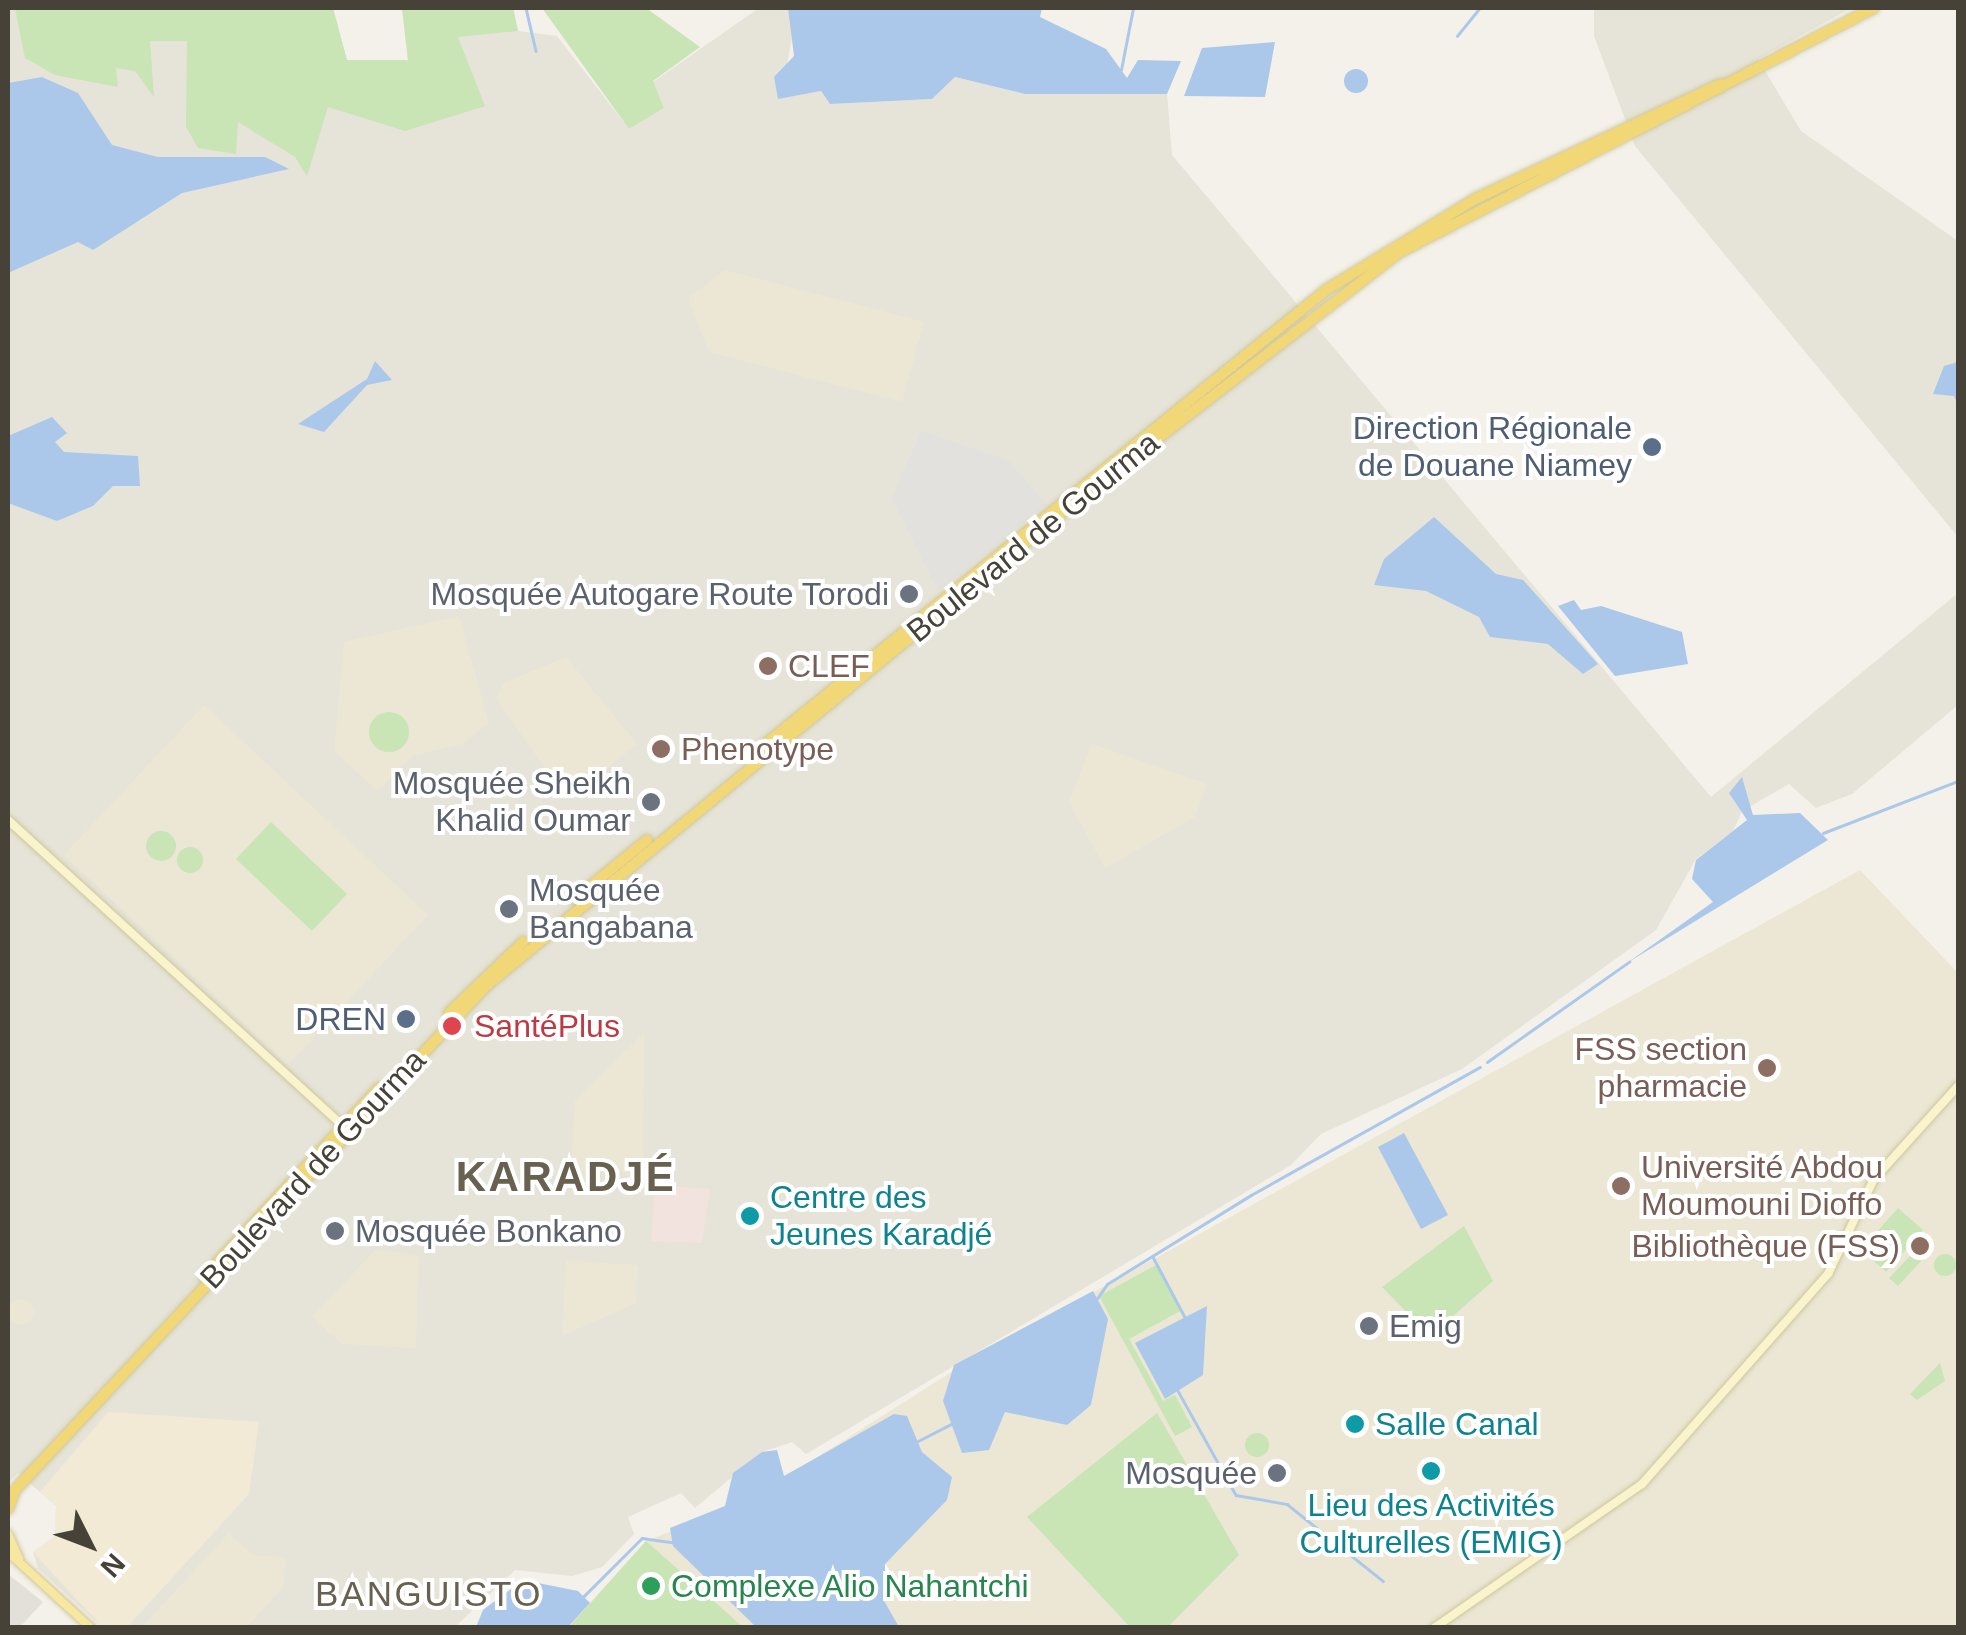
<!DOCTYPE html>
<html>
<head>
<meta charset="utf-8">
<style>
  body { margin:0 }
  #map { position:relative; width:1966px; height:1635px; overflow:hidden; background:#f3f1e9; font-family:Helvetica,sans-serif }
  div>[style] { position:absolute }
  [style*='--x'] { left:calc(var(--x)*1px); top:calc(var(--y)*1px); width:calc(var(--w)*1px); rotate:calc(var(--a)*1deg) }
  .residential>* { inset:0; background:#e6e4d8 }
  .commercial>* { inset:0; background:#f3ead6 }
  .industrial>* { inset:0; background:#e3e0da }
  .education>* { inset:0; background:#ebe7d4 }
  .round { border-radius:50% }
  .medical>* { inset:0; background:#f2e3de }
  .green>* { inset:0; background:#c9e4b5 }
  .parking>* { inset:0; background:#e2e1dd }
  .water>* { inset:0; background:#abc8ea }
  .stream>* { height:2.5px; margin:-1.25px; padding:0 1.25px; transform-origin:1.25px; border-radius:1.25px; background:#abc8ea }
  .roads { filter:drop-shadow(0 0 2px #cfc79c) drop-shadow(0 0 2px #cfc79c) }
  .secondary>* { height:8px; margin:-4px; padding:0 4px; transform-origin:4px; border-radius:4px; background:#faf4cc }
  .primary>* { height:8px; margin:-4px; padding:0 4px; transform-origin:4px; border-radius:4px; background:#f6e89f }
  .highway>* { height:10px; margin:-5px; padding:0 5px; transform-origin:5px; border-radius:5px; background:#f1d776 }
  .dots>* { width:28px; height:28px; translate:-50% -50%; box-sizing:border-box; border:5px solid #fff; border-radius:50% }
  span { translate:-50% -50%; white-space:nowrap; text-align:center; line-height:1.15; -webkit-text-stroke:8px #fff; paint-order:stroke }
  .service-label { font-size:32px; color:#4e5e75 }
  .right { translate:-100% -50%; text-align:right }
  .street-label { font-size:32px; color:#464238 }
  .worship-label { font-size:32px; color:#5b616d }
  .left { translate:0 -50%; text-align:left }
  .education-label { font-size:32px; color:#785e54 }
  .health-label { font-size:32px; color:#be3a42 }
  .culture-label { font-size:32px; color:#0d838f }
  .leisure-label { font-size:32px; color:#27864d }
  .neighbourhood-label { font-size:35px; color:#686150; letter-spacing:2.5px }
  .district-label { font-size:42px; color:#686150; font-weight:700; letter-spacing:2.5px }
  .frame { position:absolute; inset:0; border:10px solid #464238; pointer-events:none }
  .north { position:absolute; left:40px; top:1495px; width:100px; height:100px; -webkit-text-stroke:8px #fff; paint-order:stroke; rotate:132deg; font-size:28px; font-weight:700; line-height:40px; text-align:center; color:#464238 }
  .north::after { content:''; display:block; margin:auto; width:35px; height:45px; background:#464238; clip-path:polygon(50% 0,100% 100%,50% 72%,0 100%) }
</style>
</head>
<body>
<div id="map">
  <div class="residential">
    <div style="clip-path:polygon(8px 8px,333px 8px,347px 60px,408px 60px,402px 8px,513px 8px,518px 31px,557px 36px,629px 129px,664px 108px,653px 82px,759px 8px,788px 8px,795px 20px,781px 98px,821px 91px,830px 104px,932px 99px,955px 77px,1025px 94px,1167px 94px,1172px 155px,1711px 797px,1958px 593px,1958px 705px,1852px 794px,1816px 808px,1789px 784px,1742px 811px,1733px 831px,1696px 859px,1656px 930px,1462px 1069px,1321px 1134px,1291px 1165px,806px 1454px,792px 1442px,762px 1452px,695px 1508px,681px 1493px,628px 1517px,634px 1534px,602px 1567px,572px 1576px,515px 1570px,455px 1627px,102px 1627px,38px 1568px,33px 1552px,55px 1537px,56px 1506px,18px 1473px,8px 1483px)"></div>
    <div style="clip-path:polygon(1594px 8px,1851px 8px,1758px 59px,1801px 131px,1958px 241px,1958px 537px,1635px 146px,1594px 36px)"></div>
  </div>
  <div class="commercial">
    <div style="clip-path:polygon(108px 1412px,259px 1422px,249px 1494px,127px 1627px,102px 1627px,33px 1552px,55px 1536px,56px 1506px,40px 1492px)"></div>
  </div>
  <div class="industrial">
    <div style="clip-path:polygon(8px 1574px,43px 1602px,20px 1627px,8px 1627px)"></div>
  </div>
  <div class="education">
    <div style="clip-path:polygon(725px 270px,924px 322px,902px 402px,709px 352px,688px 298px)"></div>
    <div style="clip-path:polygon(459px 616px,489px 723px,462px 744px,412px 756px,378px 791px,334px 751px,344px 642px)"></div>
    <div style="clip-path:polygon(566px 657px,637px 744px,568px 800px,496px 699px,504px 683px)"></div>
    <div style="clip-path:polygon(204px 705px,428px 915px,288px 1065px,64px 855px)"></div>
    <div style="clip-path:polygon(1092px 744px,1207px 784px,1195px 817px,1105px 868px,1069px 802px)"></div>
    <div style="clip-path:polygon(1860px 870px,1958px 973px,1958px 1627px,568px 1628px,646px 1541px,747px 1502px,967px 1362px)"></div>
    <div style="clip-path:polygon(644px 1033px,643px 1173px,571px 1170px,575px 1100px)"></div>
    <div style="clip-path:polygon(376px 1249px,419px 1256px,416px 1348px,342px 1344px,312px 1317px)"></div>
    <div style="clip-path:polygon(566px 1261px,638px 1265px,636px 1303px,562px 1336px)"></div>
    <div class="round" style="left:8px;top:1299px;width:26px;height:26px"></div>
    <div style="clip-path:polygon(229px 1533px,253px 1555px,286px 1558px,284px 1586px,247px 1627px,142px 1627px)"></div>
  </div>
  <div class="medical">
    <div style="clip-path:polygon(655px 1185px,710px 1189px,702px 1243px,651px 1241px)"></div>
  </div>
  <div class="green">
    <div style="clip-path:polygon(15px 8px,333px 8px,347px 60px,408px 60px,402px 8px,513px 8px,518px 31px,458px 37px,485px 106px,405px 131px,328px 107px,307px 176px,295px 157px,238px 122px,236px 154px,198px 148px,186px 127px,187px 41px,150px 41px,154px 97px,135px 71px,116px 68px,118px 87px,55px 75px,25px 58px)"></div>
    <div style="clip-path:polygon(542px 8px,646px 8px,700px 47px,653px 81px,664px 108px,629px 129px)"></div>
    <div class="round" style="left:369px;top:712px;width:40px;height:40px"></div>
    <div style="clip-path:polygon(271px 822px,347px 894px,312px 931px,236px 859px)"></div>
    <div class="round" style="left:146px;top:831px;width:30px;height:30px"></div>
    <div class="round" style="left:177px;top:847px;width:26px;height:26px"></div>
    <div style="clip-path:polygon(1898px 1208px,1923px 1230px,1886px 1272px,1861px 1250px)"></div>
    <div style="clip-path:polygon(1464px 1226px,1493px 1281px,1430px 1336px,1382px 1287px)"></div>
    <div style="clip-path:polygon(1916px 1250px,1921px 1261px,1898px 1286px,1889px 1278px)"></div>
    <div class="round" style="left:1934px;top:1254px;width:22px;height:22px"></div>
    <div style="clip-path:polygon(1158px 1264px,1182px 1310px,1129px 1339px,1163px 1401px,1175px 1395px,1192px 1427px,1175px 1436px,1099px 1296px)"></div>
    <div style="clip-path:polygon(1940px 1363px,1945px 1381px,1917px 1400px,1910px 1394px)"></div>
    <div style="clip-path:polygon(1157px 1413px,1239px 1555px,1168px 1627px,1130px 1627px,1027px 1517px)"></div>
    <div class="round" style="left:1245px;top:1433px;width:24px;height:24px"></div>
    <div style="clip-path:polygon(646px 1541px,743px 1627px,568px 1628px)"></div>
  </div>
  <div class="parking">
    <div style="clip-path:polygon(921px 431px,1009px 461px,1046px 504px,938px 591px,892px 498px)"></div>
  </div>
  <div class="water">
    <div style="clip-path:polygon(788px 8px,1042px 8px,1040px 17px,1106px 49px,1127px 78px,1138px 60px,1181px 61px,1167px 94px,1025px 94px,955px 77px,932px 99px,830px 104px,821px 91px,778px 99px,774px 77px,794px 56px)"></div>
    <div style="clip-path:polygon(1275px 42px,1265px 97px,1184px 96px,1202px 48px)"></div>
    <div class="round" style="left:1344px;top:69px;width:24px;height:24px"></div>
    <div style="clip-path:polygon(42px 77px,78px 93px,112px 145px,158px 157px,265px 157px,289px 169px,182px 193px,93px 250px,78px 242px,8px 273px,8px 83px)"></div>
    <div style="clip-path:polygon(375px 361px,392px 380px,367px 385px,324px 432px,298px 424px,367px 379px)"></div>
    <div style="clip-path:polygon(1958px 362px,1958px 406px,1954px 396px,1933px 394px,1944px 366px)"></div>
    <div style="clip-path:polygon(52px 417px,67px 433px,55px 442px,64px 452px,138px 456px,140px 486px,113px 486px,93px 506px,57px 521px,8px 503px,8px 436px)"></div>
    <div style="clip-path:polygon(1434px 517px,1496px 574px,1523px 580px,1598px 664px,1583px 674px,1548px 644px,1490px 637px,1479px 617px,1426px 591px,1374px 585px,1384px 559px)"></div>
    <div style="clip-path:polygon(1574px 600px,1581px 610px,1601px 606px,1682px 632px,1688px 664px,1615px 676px,1558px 606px)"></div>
    <div style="clip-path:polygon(1742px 777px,1753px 815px,1800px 813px,1828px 840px,1627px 963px,1713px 902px,1692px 879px,1696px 860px,1747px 820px,1729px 793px)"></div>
    <div style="clip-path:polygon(1404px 1133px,1448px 1215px,1421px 1229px,1378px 1147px)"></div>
    <div style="clip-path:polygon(1093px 1291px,1108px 1319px,1091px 1405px,1067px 1425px,1005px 1412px,989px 1450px,962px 1453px,943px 1401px,954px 1365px)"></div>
    <div style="clip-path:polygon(1207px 1306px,1203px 1375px,1165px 1399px,1135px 1343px)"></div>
    <div style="clip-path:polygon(894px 1414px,907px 1416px,922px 1452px,952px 1477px,947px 1500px,886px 1563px,883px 1599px,899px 1627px,756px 1627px,673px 1546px,670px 1528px,725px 1506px,733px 1473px,762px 1452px,777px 1450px,784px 1476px)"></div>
    <div style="clip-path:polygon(523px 1580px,578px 1591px,590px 1603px,568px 1627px,476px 1627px,483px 1610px)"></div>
  </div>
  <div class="stream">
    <div style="--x:526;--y:8;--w:44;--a:76.9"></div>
    <div style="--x:1457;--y:36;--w:36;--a:-51"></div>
    <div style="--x:1121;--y:70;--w:63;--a:-79"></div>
    <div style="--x:1823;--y:833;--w:145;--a:-21.1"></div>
    <div style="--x:1487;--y:1062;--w:174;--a:-35.2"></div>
    <div style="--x:1153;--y:1257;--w:70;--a:62"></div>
    <div style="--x:1096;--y:1300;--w:19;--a:-55"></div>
    <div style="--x:1107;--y:1284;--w:169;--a:-31.7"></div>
    <div style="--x:1251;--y:1195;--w:262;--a:-29.2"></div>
    <div style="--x:1177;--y:1389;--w:121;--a:60.9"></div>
    <div style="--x:1236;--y:1495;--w:52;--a:10"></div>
    <div style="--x:1287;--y:1504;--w:123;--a:38.7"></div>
    <div style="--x:918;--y:1441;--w:37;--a:-27"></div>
    <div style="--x:581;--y:1599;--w:86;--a:-45"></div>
    <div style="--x:642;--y:1538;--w:30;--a:8"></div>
  </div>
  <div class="roads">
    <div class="secondary">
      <div style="--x:8;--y:820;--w:454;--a:42.4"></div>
      <div style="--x:1434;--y:1628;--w:253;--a:-34.7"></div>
      <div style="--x:1642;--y:1484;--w:281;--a:-48.5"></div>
      <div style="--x:1828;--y:1274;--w:106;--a:-64.2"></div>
      <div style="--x:1874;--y:1179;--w:125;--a:-47.9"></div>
    </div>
    <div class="primary">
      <div style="--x:8;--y:1534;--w:27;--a:66"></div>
      <div style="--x:8;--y:1552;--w:113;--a:42.5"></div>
    </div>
    <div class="highway">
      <div style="--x:757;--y:751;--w:732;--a:-39.01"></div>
      <div style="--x:1326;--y:290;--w:175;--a:-31.4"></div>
      <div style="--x:1475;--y:199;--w:271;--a:-25.1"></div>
      <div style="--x:575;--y:899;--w:93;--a:-39.3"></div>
      <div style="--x:449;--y:1013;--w:103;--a:-43.8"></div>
      <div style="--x:204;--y:1277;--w:258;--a:-47.2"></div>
      <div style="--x:8;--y:1509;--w:20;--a:-70"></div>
      <div style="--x:15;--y:1490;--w:690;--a:-46.94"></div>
      <div style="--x:486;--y:986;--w:751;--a:-39.43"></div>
      <div style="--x:1066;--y:509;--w:419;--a:-37.6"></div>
      <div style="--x:1398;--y:253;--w:535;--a:-27.24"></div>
    </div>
  </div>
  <div class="dots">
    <div style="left:1652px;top:447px;background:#5c6f8a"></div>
    <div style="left:909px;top:594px;background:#6b7280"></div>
    <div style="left:768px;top:666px;background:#8d6e63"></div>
    <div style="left:661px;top:749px;background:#8d6e63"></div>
    <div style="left:651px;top:802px;background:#6b7280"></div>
    <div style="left:509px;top:909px;background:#6b7280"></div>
    <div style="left:406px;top:1019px;background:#5c6f8a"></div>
    <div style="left:452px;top:1026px;background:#e0444e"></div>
    <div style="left:1767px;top:1068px;background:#8d6e63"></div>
    <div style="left:1621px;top:1186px;background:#8d6e63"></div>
    <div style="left:750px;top:1216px;background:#0f9aa8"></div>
    <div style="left:335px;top:1231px;background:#6b7280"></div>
    <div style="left:1920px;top:1246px;background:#8d6e63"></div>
    <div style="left:1369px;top:1326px;background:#6b7280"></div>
    <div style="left:1355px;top:1424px;background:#0f9aa8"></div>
    <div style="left:1431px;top:1471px;background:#0f9aa8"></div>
    <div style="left:1277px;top:1473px;background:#6b7280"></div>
    <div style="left:651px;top:1586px;background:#2e9e5b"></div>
  </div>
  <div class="service-label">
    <span class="right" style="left:1632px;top:447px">Direction Régionale<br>de Douane Niamey</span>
    <span class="right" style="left:386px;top:1019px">DREN</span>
  </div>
  <div class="street-label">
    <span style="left:1033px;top:537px;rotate:-39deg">Boulevard de Gourma</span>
    <span style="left:313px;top:1169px;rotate:-47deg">Boulevard de Gourma</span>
  </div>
  <div class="worship-label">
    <span class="right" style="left:889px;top:594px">Mosquée Autogare Route Torodi</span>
    <span class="right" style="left:631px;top:802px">Mosquée Sheikh<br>Khalid Oumar</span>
    <span class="left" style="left:529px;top:909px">Mosquée<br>Bangabana</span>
    <span class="left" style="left:355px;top:1231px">Mosquée Bonkano</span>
    <span class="left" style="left:1389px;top:1326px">Emig</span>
    <span class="right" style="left:1257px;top:1473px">Mosquée</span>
  </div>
  <div class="education-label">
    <span class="left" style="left:788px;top:666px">CLEF</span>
    <span class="left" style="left:681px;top:749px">Phenotype</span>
    <span class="right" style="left:1747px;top:1068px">FSS section<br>pharmacie</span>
    <span class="left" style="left:1641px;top:1186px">Université Abdou<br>Moumouni Dioffo</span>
    <span class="right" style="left:1900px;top:1246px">Bibliothèque (FSS)</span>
  </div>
  <div class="health-label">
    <span class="left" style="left:474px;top:1026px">SantéPlus</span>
  </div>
  <div class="culture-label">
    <span class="left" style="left:770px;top:1216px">Centre des<br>Jeunes Karadjé</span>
    <span class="left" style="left:1375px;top:1424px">Salle Canal</span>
    <span style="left:1431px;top:1524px">Lieu des Activités<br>Culturelles (EMIG)</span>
  </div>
  <div class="leisure-label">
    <span class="left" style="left:671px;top:1586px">Complexe Alio Nahantchi</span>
  </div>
  <div class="neighbourhood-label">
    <span style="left:429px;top:1594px">BANGUISTO</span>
  </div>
  <div class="district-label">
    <span style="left:566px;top:1177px">KARADJÉ</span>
  </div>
  <div class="frame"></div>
  <div class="north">N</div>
</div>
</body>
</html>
